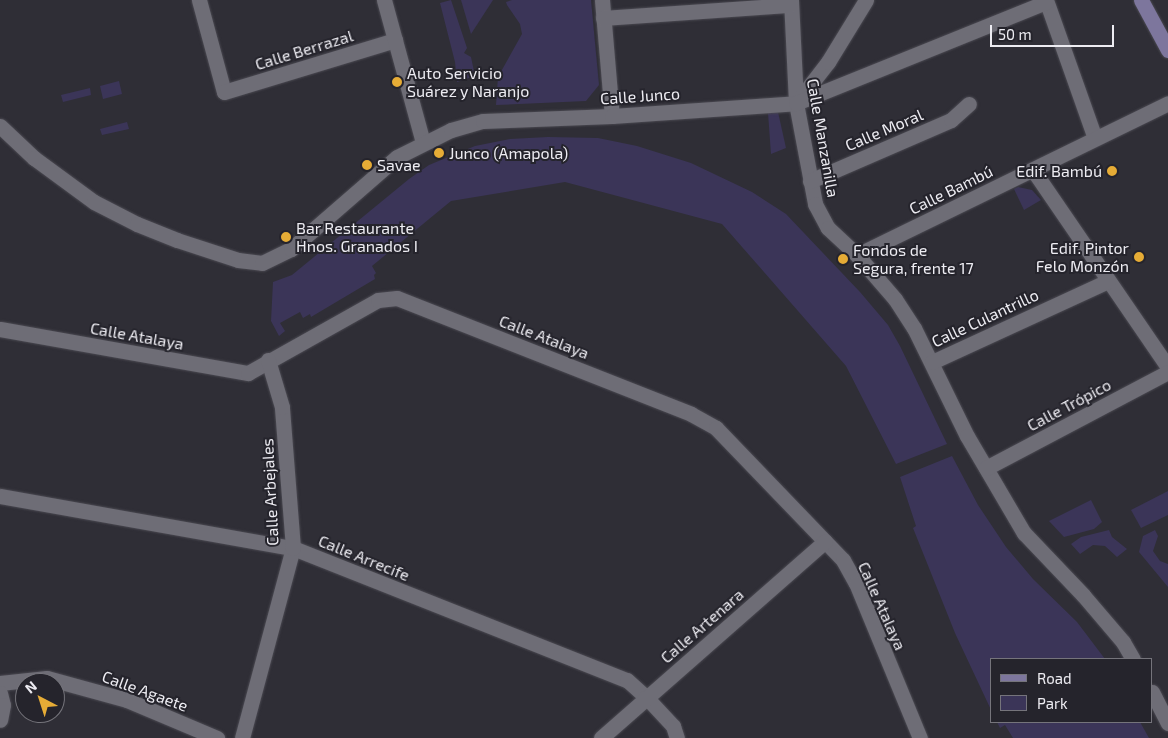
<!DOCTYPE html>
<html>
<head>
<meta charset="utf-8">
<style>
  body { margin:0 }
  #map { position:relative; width:1168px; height:738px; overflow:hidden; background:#2f2e36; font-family:"Exo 2",sans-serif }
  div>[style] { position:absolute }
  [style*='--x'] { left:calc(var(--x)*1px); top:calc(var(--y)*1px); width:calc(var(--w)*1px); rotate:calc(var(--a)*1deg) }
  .green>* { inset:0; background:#3b3558 }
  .roads { filter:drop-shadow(0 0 1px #4a4951) drop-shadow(0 0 1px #4a4951) }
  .street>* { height:15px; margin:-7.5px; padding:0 7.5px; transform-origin:7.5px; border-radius:7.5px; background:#6e6d76 }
  .secondary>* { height:15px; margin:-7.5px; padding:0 7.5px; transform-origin:7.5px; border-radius:7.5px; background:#7d769d }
  .dots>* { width:14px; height:14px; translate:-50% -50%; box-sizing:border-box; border:2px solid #25242c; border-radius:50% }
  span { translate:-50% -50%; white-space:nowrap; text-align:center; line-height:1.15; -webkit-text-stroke:4px #25242c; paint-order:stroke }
  .street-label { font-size:16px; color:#edecf2 }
  .poi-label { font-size:16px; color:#edecf2 }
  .left { translate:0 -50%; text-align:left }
  .right { translate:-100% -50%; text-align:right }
  .legend { position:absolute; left:990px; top:658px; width:162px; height:65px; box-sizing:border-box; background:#25242c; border:1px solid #75747b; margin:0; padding:6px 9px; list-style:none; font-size:15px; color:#edecf2 }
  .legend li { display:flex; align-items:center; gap:10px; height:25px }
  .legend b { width:25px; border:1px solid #75747b }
  .north { position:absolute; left:15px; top:673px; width:50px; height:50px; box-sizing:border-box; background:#25242c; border:1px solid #75747b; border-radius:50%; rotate:320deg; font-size:14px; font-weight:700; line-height:20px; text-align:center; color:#edecf2 }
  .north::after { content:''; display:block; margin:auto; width:18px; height:22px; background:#e6ac36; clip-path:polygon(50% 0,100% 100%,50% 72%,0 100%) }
  .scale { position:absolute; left:990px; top:25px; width:124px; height:22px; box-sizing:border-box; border:2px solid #edecf2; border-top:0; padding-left:6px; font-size:15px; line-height:18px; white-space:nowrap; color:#edecf2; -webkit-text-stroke:4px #25242c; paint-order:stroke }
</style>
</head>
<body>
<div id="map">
  <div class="green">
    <div style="clip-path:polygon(451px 0,467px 48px,464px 53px,471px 57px,475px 76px,457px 82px,455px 62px,440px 3px)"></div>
    <div style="clip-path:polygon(461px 0,493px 0,471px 34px)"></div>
    <div style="clip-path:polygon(512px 0,591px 0,599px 85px,586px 101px,496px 105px,498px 77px,522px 34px,520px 24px,507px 5px,506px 2px)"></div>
    <div style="clip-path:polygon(119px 81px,122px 94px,103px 99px,100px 86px)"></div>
    <div style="clip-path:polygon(90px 88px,91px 95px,63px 102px,61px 95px)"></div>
    <div style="clip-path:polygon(778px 112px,786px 148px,771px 154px,768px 113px)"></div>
    <div style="clip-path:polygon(127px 122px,129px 129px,102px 135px,100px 129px)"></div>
    <div style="clip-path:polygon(548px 137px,598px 138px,637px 146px,691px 163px,752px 192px,786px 214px,860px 292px,888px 325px,900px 346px,947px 444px,896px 464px,846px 366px,722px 224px,565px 182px,451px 201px,372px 266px,376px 273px,374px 275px,375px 279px,311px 317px,310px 314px,303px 318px,300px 312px,280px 323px,285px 331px,279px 336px,271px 321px,273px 282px,292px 275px,409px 179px,429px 165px,475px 146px,510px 139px)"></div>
    <div style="clip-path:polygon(1018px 187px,1032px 190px,1041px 200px,1024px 210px,1014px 189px)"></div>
    <div style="clip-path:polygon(952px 456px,978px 505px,1006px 547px,1033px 579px,1077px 622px,1105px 659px,992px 659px,992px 712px,955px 633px,913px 528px,916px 526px,900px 477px)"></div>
    <div style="clip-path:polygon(1168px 491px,1168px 515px,1141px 528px,1131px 510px)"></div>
    <div style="clip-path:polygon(1091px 500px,1102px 522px,1094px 529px,1064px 537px,1049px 521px)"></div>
    <div style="clip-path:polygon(1109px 530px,1112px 537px,1127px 549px,1117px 557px,1105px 546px,1093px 545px,1080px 554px,1071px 544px,1081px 537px)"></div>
    <div style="clip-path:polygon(1155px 530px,1158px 536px,1153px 551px,1160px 561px,1168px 564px,1168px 587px,1139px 552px,1143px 536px)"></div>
    <div style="clip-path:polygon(997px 722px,1140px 722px,1149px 738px,1013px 738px,1005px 725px,1000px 728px)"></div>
  </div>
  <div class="roads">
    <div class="street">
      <div style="--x:199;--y:0;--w:95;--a:74.8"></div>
      <div style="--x:224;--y:92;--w:179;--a:-16.9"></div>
      <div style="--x:384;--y:0;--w:148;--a:74.7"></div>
      <div style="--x:602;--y:0;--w:116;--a:85.1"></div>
      <div style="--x:791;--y:0;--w:103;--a:87.2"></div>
      <div style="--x:796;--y:103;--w:103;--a:79.3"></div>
      <div style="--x:815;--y:204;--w:27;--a:62"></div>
      <div style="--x:828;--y:228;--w:40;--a:43"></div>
      <div style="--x:857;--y:255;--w:58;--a:49.2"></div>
      <div style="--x:895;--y:299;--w:35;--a:57"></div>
      <div style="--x:914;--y:328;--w:120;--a:63.9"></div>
      <div style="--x:967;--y:436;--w:113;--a:59.6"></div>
      <div style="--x:1024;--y:533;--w:86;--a:46.4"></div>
      <div style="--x:1083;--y:595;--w:62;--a:49.6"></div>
      <div style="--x:1123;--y:642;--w:20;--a:60"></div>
      <div style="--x:1046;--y:0;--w:146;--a:70.5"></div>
      <div style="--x:603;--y:18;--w:188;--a:-4"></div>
      <div style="--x:797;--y:102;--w:51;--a:-52.2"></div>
      <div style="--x:828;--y:62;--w:73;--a:-58.5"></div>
      <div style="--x:0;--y:126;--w:47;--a:43.3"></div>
      <div style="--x:34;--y:158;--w:74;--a:36.3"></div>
      <div style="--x:94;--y:202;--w:48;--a:27.1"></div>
      <div style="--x:137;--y:224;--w:43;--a:21.8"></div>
      <div style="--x:177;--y:240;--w:64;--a:18.2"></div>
      <div style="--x:238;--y:260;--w:24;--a:7"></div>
      <div style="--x:262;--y:263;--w:32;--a:-26"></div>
      <div style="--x:291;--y:249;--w:140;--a:-41"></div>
      <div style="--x:397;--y:157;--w:60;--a:-26.6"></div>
      <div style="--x:451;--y:130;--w:33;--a:-16"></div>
      <div style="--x:483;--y:121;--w:129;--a:-2.2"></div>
      <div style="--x:612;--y:116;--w:184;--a:-4"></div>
      <div style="--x:796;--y:103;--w:270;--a:-22"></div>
      <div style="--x:1033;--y:170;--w:239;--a:55.6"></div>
      <div style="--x:810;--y:181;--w:154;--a:-23.4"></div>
      <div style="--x:951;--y:120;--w:24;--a:-42"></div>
      <div style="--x:857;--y:255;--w:346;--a:-26"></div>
      <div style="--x:0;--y:329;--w:252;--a:10.1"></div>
      <div style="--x:248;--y:373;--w:149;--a:-29.3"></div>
      <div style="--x:378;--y:300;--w:19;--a:-6"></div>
      <div style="--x:397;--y:298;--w:316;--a:21.5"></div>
      <div style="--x:691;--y:414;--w:29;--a:29"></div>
      <div style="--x:716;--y:428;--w:183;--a:46.1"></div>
      <div style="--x:843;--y:560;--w:26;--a:61"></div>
      <div style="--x:856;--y:583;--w:168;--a:67.6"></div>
      <div style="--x:932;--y:362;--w:194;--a:-24.7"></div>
      <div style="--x:986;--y:468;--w:206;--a:-27.8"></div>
      <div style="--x:0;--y:496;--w:298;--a:10.1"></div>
      <div style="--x:293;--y:548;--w:359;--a:21.6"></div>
      <div style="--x:627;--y:680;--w:25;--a:42"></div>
      <div style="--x:646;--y:697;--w:40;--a:47"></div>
      <div style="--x:673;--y:726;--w:13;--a:72"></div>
      <div style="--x:0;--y:683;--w:47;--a:-6.1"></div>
      <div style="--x:47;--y:678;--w:83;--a:15.4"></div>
      <div style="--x:127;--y:700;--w:98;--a:22.9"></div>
      <div style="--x:1152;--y:692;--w:35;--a:63"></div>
      <div style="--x:0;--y:693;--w:12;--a:76"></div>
      <div style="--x:3;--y:705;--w:15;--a:101"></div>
      <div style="--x:242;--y:738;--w:197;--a:-75"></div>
      <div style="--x:293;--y:548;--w:141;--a:-94.5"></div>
      <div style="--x:282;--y:407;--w:49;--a:-106.6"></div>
      <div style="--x:601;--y:738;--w:298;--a:-41.3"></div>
    </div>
    <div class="secondary">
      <div style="--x:1141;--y:0;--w:57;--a:61.6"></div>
    </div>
  </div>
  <div class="dots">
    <div style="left:397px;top:82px;background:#e6ac36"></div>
    <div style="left:439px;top:153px;background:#e6ac36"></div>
    <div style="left:367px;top:165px;background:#e6ac36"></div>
    <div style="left:1112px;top:171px;background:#e6ac36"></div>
    <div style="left:286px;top:237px;background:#e6ac36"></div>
    <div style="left:1139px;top:257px;background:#e6ac36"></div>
    <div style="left:843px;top:259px;background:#e6ac36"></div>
  </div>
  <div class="street-label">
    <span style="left:304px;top:50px;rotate:-17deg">Calle Berrazal</span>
    <span style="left:640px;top:96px;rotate:-4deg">Calle Junco</span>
    <span style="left:884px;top:130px;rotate:-23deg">Calle Moral</span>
    <span style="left:823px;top:138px;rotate:80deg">Calle Manzanilla</span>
    <span style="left:951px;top:190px;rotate:-26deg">Calle Bambú</span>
    <span style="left:985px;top:318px;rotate:-25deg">Calle Culantrillo</span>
    <span style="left:137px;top:336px;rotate:10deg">Calle Atalaya</span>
    <span style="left:544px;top:337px;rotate:21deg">Calle Atalaya</span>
    <span style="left:1069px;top:405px;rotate:-28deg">Calle Trópico</span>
    <span style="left:270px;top:492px;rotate:-93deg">Calle Arbejales</span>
    <span style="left:364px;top:558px;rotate:22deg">Calle Arrecife</span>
    <span style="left:882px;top:606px;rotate:66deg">Calle Atalaya</span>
    <span style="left:702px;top:626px;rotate:-41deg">Calle Artenara</span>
    <span style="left:145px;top:691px;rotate:20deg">Calle Agaete</span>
  </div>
  <div class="poi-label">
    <span class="left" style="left:407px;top:82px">Auto Servicio<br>Suárez y Naranjo</span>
    <span class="left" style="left:449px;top:153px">Junco (Amapola)</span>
    <span class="left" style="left:377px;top:165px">Savae</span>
    <span class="right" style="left:1102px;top:171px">Edif. Bambú</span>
    <span class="left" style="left:296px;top:237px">Bar Restaurante<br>Hnos. Granados I</span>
    <span class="right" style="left:1129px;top:257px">Edif. Pintor<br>Felo Monzón</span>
    <span class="left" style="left:853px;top:259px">Fondos de<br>Segura, frente 17</span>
  </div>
  <ul class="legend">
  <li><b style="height:6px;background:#7d769d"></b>Road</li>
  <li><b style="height:14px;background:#3b3558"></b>Park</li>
  </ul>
  <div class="north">N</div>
  <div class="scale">50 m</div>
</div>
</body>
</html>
